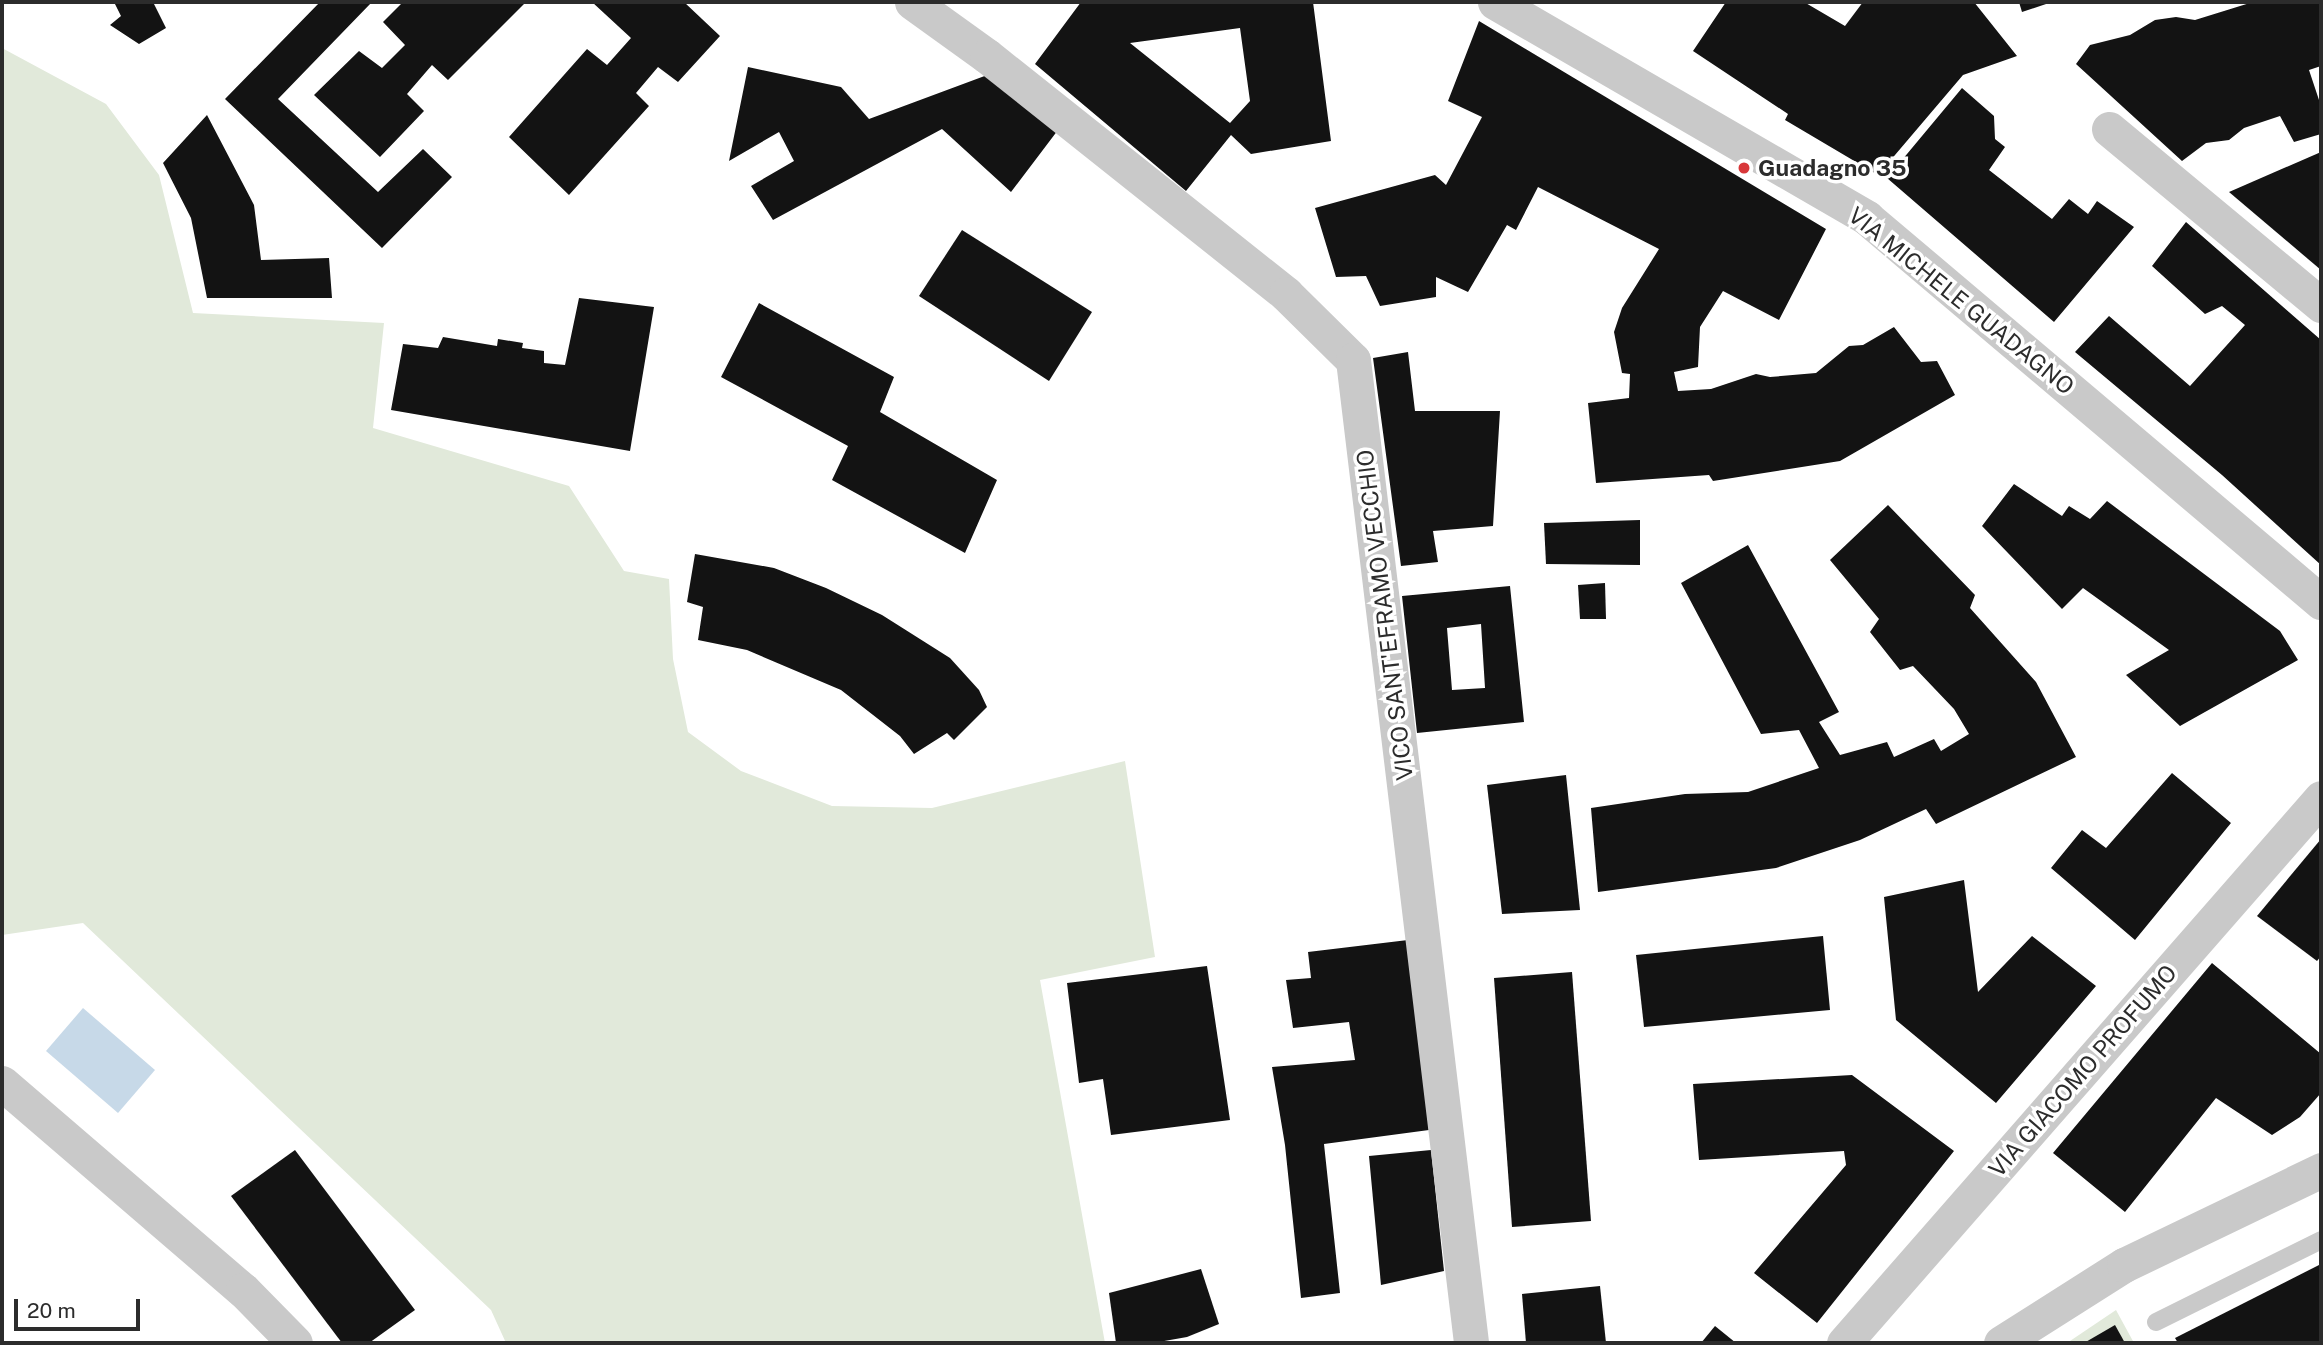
<!DOCTYPE html>
<html>
<head>
<meta charset="utf-8">
<style>
  body { margin:0 }
  #map { position:relative; width:2323px; height:1345px; overflow:hidden; background:#fff; font-family:"Public Sans",sans-serif }
  div>[style] { position:absolute }
  [style*='--x'] { left:calc(var(--x)*1px); top:calc(var(--y)*1px); width:calc(var(--w)*1px); rotate:calc(var(--a)*1deg) }
  .green>* { inset:0; background:#e1e9da }
  .water>* { inset:0; background:#c7d9e8 }
  .building>* { inset:0; background:#131313 }
  .service>* { height:18px; margin:-9px; padding:0 9px; transform-origin:9px; border-radius:9px; background:#c9c9c9 }
  .minor>* { height:35px; margin:-17.5px; padding:0 17.5px; transform-origin:17.5px; border-radius:17.5px; background:#c9c9c9 }
  .dots>* { width:19px; height:19px; translate:-50% -50%; box-sizing:border-box; border:4px solid #fff; border-radius:50% }
  span { translate:-50% -50%; white-space:nowrap; text-align:center; line-height:1.15; -webkit-text-stroke:7px #fff; paint-order:stroke }
  .poi-label { font-size:23px; color:#2c2c2c; font-weight:700 }
  .left { translate:0 -50%; text-align:left }
  .street-label { font-size:23px; color:#2c2c2c }
  .frame { position:absolute; inset:0; border:4px solid #2c2c2c; pointer-events:none }
  .scale { position:absolute; left:14px; top:1299px; width:126px; height:32px; box-sizing:border-box; border:4px solid #2c2c2c; border-top:0; padding-left:9px; font-size:21px; line-height:24px; white-space:nowrap; color:#2c2c2c; -webkit-text-stroke:5px #fff; paint-order:stroke }
</style>
</head>
<body>
<div id="map">
  <div class="green">
    <div style="clip-path:polygon(2px 48px,106px 104px,159px 175px,193px 313px,384px 323px,373px 428px,569px 486px,624px 571px,669px 579px,673px 659px,688px 732px,741px 771px,832px 806px,932px 808px,1125px 761px,1155px 957px,1040px 980px,1105px 1343px,506px 1343px,491px 1310px,83px 923px,2px 935px)"></div>
    <div style="clip-path:polygon(2116px 1310px,2134px 1343px,2067px 1343px)"></div>
  </div>
  <div class="water">
    <div style="clip-path:polygon(83px 1008px,155px 1070px,118px 1113px,46px 1051px)"></div>
  </div>
  <div class="building">
    <div style="clip-path:polygon(114px 2px,153px 2px,166px 28px,139px 44px,110px 25px,121px 16px)"></div>
    <div style="clip-path:polygon(320px 2px,372px 2px,278px 99px,378px 192px,423px 149px,452px 177px,382px 248px,225px 99px)"></div>
    <div style="clip-path:polygon(403px 2px,526px 2px,448px 80px,432px 65px,407px 94px,424px 111px,380px 157px,314px 95px,359px 51px,382px 68px,405px 45px,383px 22px)"></div>
    <div style="clip-path:polygon(592px 2px,684px 2px,720px 36px,678px 82px,658px 67px,636px 93px,649px 106px,569px 195px,509px 137px,587px 49px,607px 65px,631px 38px)"></div>
    <div style="clip-path:polygon(evenodd,1081px 2px,1313px 2px,1331px 141px,1251px 154px,1231px 135px,1186px 191px,1035px 64px,1081px 2px,1240px 28px,1250px 101px,1230px 123px,1130px 43px,1240px 28px)"></div>
    <div style="clip-path:polygon(1726px 2px,1804px 2px,1845px 26px,1863px 2px,1974px 2px,2017px 56px,1963px 75px,1878px 175px,1785px 120px,1788px 114px,1693px 51px)"></div>
    <div style="clip-path:polygon(2019px 2px,2052px 2px,2022px 12px)"></div>
    <div style="clip-path:polygon(2253px 2px,2321px 2px,2321px 66px,2309px 70px,2321px 106px,2321px 134px,2294px 142px,2280px 116px,2244px 128px,2229px 140px,2206px 143px,2182px 161px,2076px 64px,2090px 45px,2130px 35px,2155px 20px,2176px 17px,2195px 20px)"></div>
    <div style="clip-path:polygon(1479px 21px,1826px 229px,1779px 320px,1723px 291px,1700px 327px,1698px 367px,1674px 372px,1678px 391px,1711px 389px,1756px 374px,1770px 377px,1816px 373px,1849px 346px,1863px 345px,1894px 327px,1921px 362px,1937px 361px,1955px 395px,1840px 461px,1713px 481px,1709px 475px,1596px 483px,1588px 403px,1629px 398px,1630px 374px,1622px 373px,1614px 332px,1622px 308px,1659px 249px,1538px 187px,1516px 230px,1507px 225px,1468px 292px,1436px 277px,1436px 297px,1380px 306px,1366px 276px,1336px 277px,1315px 208px,1435px 175px,1446px 185px,1482px 117px,1448px 101px)"></div>
    <div style="clip-path:polygon(748px 67px,841px 87px,869px 119px,990px 74px,1058px 130px,1011px 192px,942px 129px,773px 220px,751px 186px,794px 161px,779px 132px,729px 161px)"></div>
    <div style="clip-path:polygon(1962px 88px,1994px 116px,1995px 139px,2005px 147px,1989px 170px,2052px 219px,2069px 199px,2088px 214px,2097px 201px,2134px 227px,2054px 322px,1887px 178px)"></div>
    <div style="clip-path:polygon(207px 115px,254px 205px,261px 260px,329px 258px,332px 298px,207px 298px,191px 218px,163px 163px)"></div>
    <div style="clip-path:polygon(2321px 152px,2321px 270px,2229px 192px)"></div>
    <div style="clip-path:polygon(2186px 222px,2321px 340px,2321px 565px,2222px 475px,2075px 352px,2109px 316px,2190px 386px,2245px 325px,2222px 306px,2205px 314px,2152px 266px)"></div>
    <div style="clip-path:polygon(962px 230px,1092px 312px,1049px 381px,919px 296px)"></div>
    <div style="clip-path:polygon(579px 298px,654px 307px,630px 451px,391px 410px,403px 344px,438px 348px,443px 337px,497px 346px,498px 339px,523px 343px,522px 348px,544px 351px,544px 363px,565px 365px)"></div>
    <div style="clip-path:polygon(759px 303px,894px 377px,880px 412px,997px 480px,965px 553px,832px 480px,848px 446px,721px 377px)"></div>
    <div style="clip-path:polygon(1408px 352px,1415px 411px,1500px 411px,1493px 526px,1433px 531px,1438px 562px,1401px 566px,1373px 358px)"></div>
    <div style="clip-path:polygon(2014px 484px,2062px 516px,2069px 506px,2090px 519px,2107px 501px,2280px 631px,2298px 660px,2180px 726px,2126px 675px,2169px 650px,2083px 588px,2062px 609px,1982px 526px)"></div>
    <div style="clip-path:polygon(1888px 505px,1975px 595px,1970px 608px,2036px 682px,2076px 757px,1936px 824px,1926px 809px,1860px 840px,1776px 868px,1598px 892px,1591px 808px,1685px 794px,1748px 792px,1819px 768px,1799px 730px,1761px 734px,1681px 583px,1748px 545px,1839px 712px,1819px 722px,1840px 755px,1887px 742px,1894px 757px,1934px 739px,1941px 751px,1969px 734px,1954px 709px,1913px 666px,1900px 670px,1870px 632px,1879px 619px,1830px 560px)"></div>
    <div style="clip-path:polygon(1640px 520px,1640px 565px,1546px 564px,1544px 523px)"></div>
    <div style="clip-path:polygon(695px 554px,774px 568px,826px 588px,882px 615px,950px 658px,979px 690px,987px 707px,954px 740px,947px 733px,914px 754px,900px 736px,841px 690px,747px 650px,698px 640px,703px 607px,687px 602px)"></div>
    <div style="clip-path:polygon(1605px 583px,1606px 619px,1580px 619px,1578px 585px)"></div>
    <div style="clip-path:polygon(evenodd,1510px 586px,1524px 722px,1417px 733px,1402px 596px,1510px 586px,1481px 624px,1485px 688px,1452px 690px,1447px 628px,1481px 624px)"></div>
    <div style="clip-path:polygon(2172px 773px,2231px 823px,2135px 940px,2051px 868px,2082px 830px,2106px 848px)"></div>
    <div style="clip-path:polygon(1566px 775px,1580px 910px,1502px 914px,1487px 785px)"></div>
    <div style="clip-path:polygon(2321px 839px,2321px 956px,2317px 961px,2257px 916px)"></div>
    <div style="clip-path:polygon(1964px 880px,1978px 992px,2032px 936px,2096px 986px,1996px 1103px,1896px 1020px,1884px 897px)"></div>
    <div style="clip-path:polygon(1823px 936px,1830px 1010px,1644px 1027px,1636px 955px)"></div>
    <div style="clip-path:polygon(1408px 940px,1429px 1130px,1324px 1144px,1340px 1293px,1301px 1298px,1285px 1145px,1272px 1067px,1355px 1060px,1349px 1022px,1293px 1028px,1286px 980px,1311px 978px,1308px 952px)"></div>
    <div style="clip-path:polygon(2212px 963px,2321px 1054px,2321px 1093px,2300px 1117px,2272px 1135px,2216px 1098px,2125px 1212px,2053px 1153px)"></div>
    <div style="clip-path:polygon(1207px 966px,1230px 1120px,1111px 1135px,1103px 1079px,1079px 1083px,1067px 983px)"></div>
    <div style="clip-path:polygon(1572px 972px,1591px 1221px,1512px 1227px,1494px 978px)"></div>
    <div style="clip-path:polygon(1852px 1075px,1954px 1151px,1817px 1323px,1754px 1273px,1846px 1165px,1844px 1151px,1699px 1160px,1693px 1084px)"></div>
    <div style="clip-path:polygon(295px 1150px,415px 1310px,369px 1343px,342px 1343px,231px 1196px)"></div>
    <div style="clip-path:polygon(1431px 1150px,1444px 1271px,1381px 1285px,1369px 1156px)"></div>
    <div style="clip-path:polygon(2321px 1264px,2321px 1343px,2178px 1343px,2175px 1338px)"></div>
    <div style="clip-path:polygon(1201px 1269px,1219px 1324px,1187px 1337px,1153px 1343px,1116px 1343px,1109px 1293px)"></div>
    <div style="clip-path:polygon(1600px 1286px,1606px 1343px,1526px 1343px,1522px 1294px)"></div>
    <div style="clip-path:polygon(2115px 1325px,2125px 1343px,2084px 1343px)"></div>
    <div style="clip-path:polygon(1715px 1326px,1736px 1343px,1701px 1343px)"></div>
  </div>
  <div class="service">
    <div style="--x:2156;--y:1322;--w:184;--a:-26.4"></div>
  </div>
  <div class="minor">
    <div style="--x:912;--y:2;--w:92;--a:35.8"></div>
    <div style="--x:987;--y:56;--w:382;--a:38.5"></div>
    <div style="--x:1286;--y:294;--w:94;--a:44.6"></div>
    <div style="--x:1353;--y:360;--w:990;--a:83.15"></div>
    <div style="--x:1495;--y:2;--w:430;--a:30.1"></div>
    <div style="--x:1867;--y:218;--w:595;--a:40.23"></div>
    <div style="--x:2109;--y:129;--w:276;--a:39.7"></div>
    <div style="--x:2;--y:1083;--w:318;--a:40.7"></div>
    <div style="--x:243;--y:1290;--w:74;--a:45.5"></div>
    <div style="--x:1844;--y:1343;--w:724;--a:-48.81"></div>
    <div style="--x:2001;--y:1343;--w:146;--a:-32.4"></div>
    <div style="--x:2124;--y:1265;--w:219;--a:-25.7"></div>
  </div>
  <div class="dots">
    <div style="left:1744px;top:168px;background:#d8383a"></div>
  </div>
  <div class="poi-label">
    <span class="left" style="left:1758px;top:168px">Guadagno 35</span>
  </div>
  <div class="street-label">
    <span style="left:1961px;top:301px;rotate:39deg">VIA MICHELE GUADAGNO</span>
    <span style="left:1385px;top:615px;rotate:-97deg">VICO SANT'EFRAMO VECCHIO</span>
    <span style="left:2083px;top:1071px;rotate:-49deg">VIA GIACOMO PROFUMO</span>
  </div>
  <div class="frame"></div>
  <div class="scale">20 m</div>
</div>
</body>
</html>
